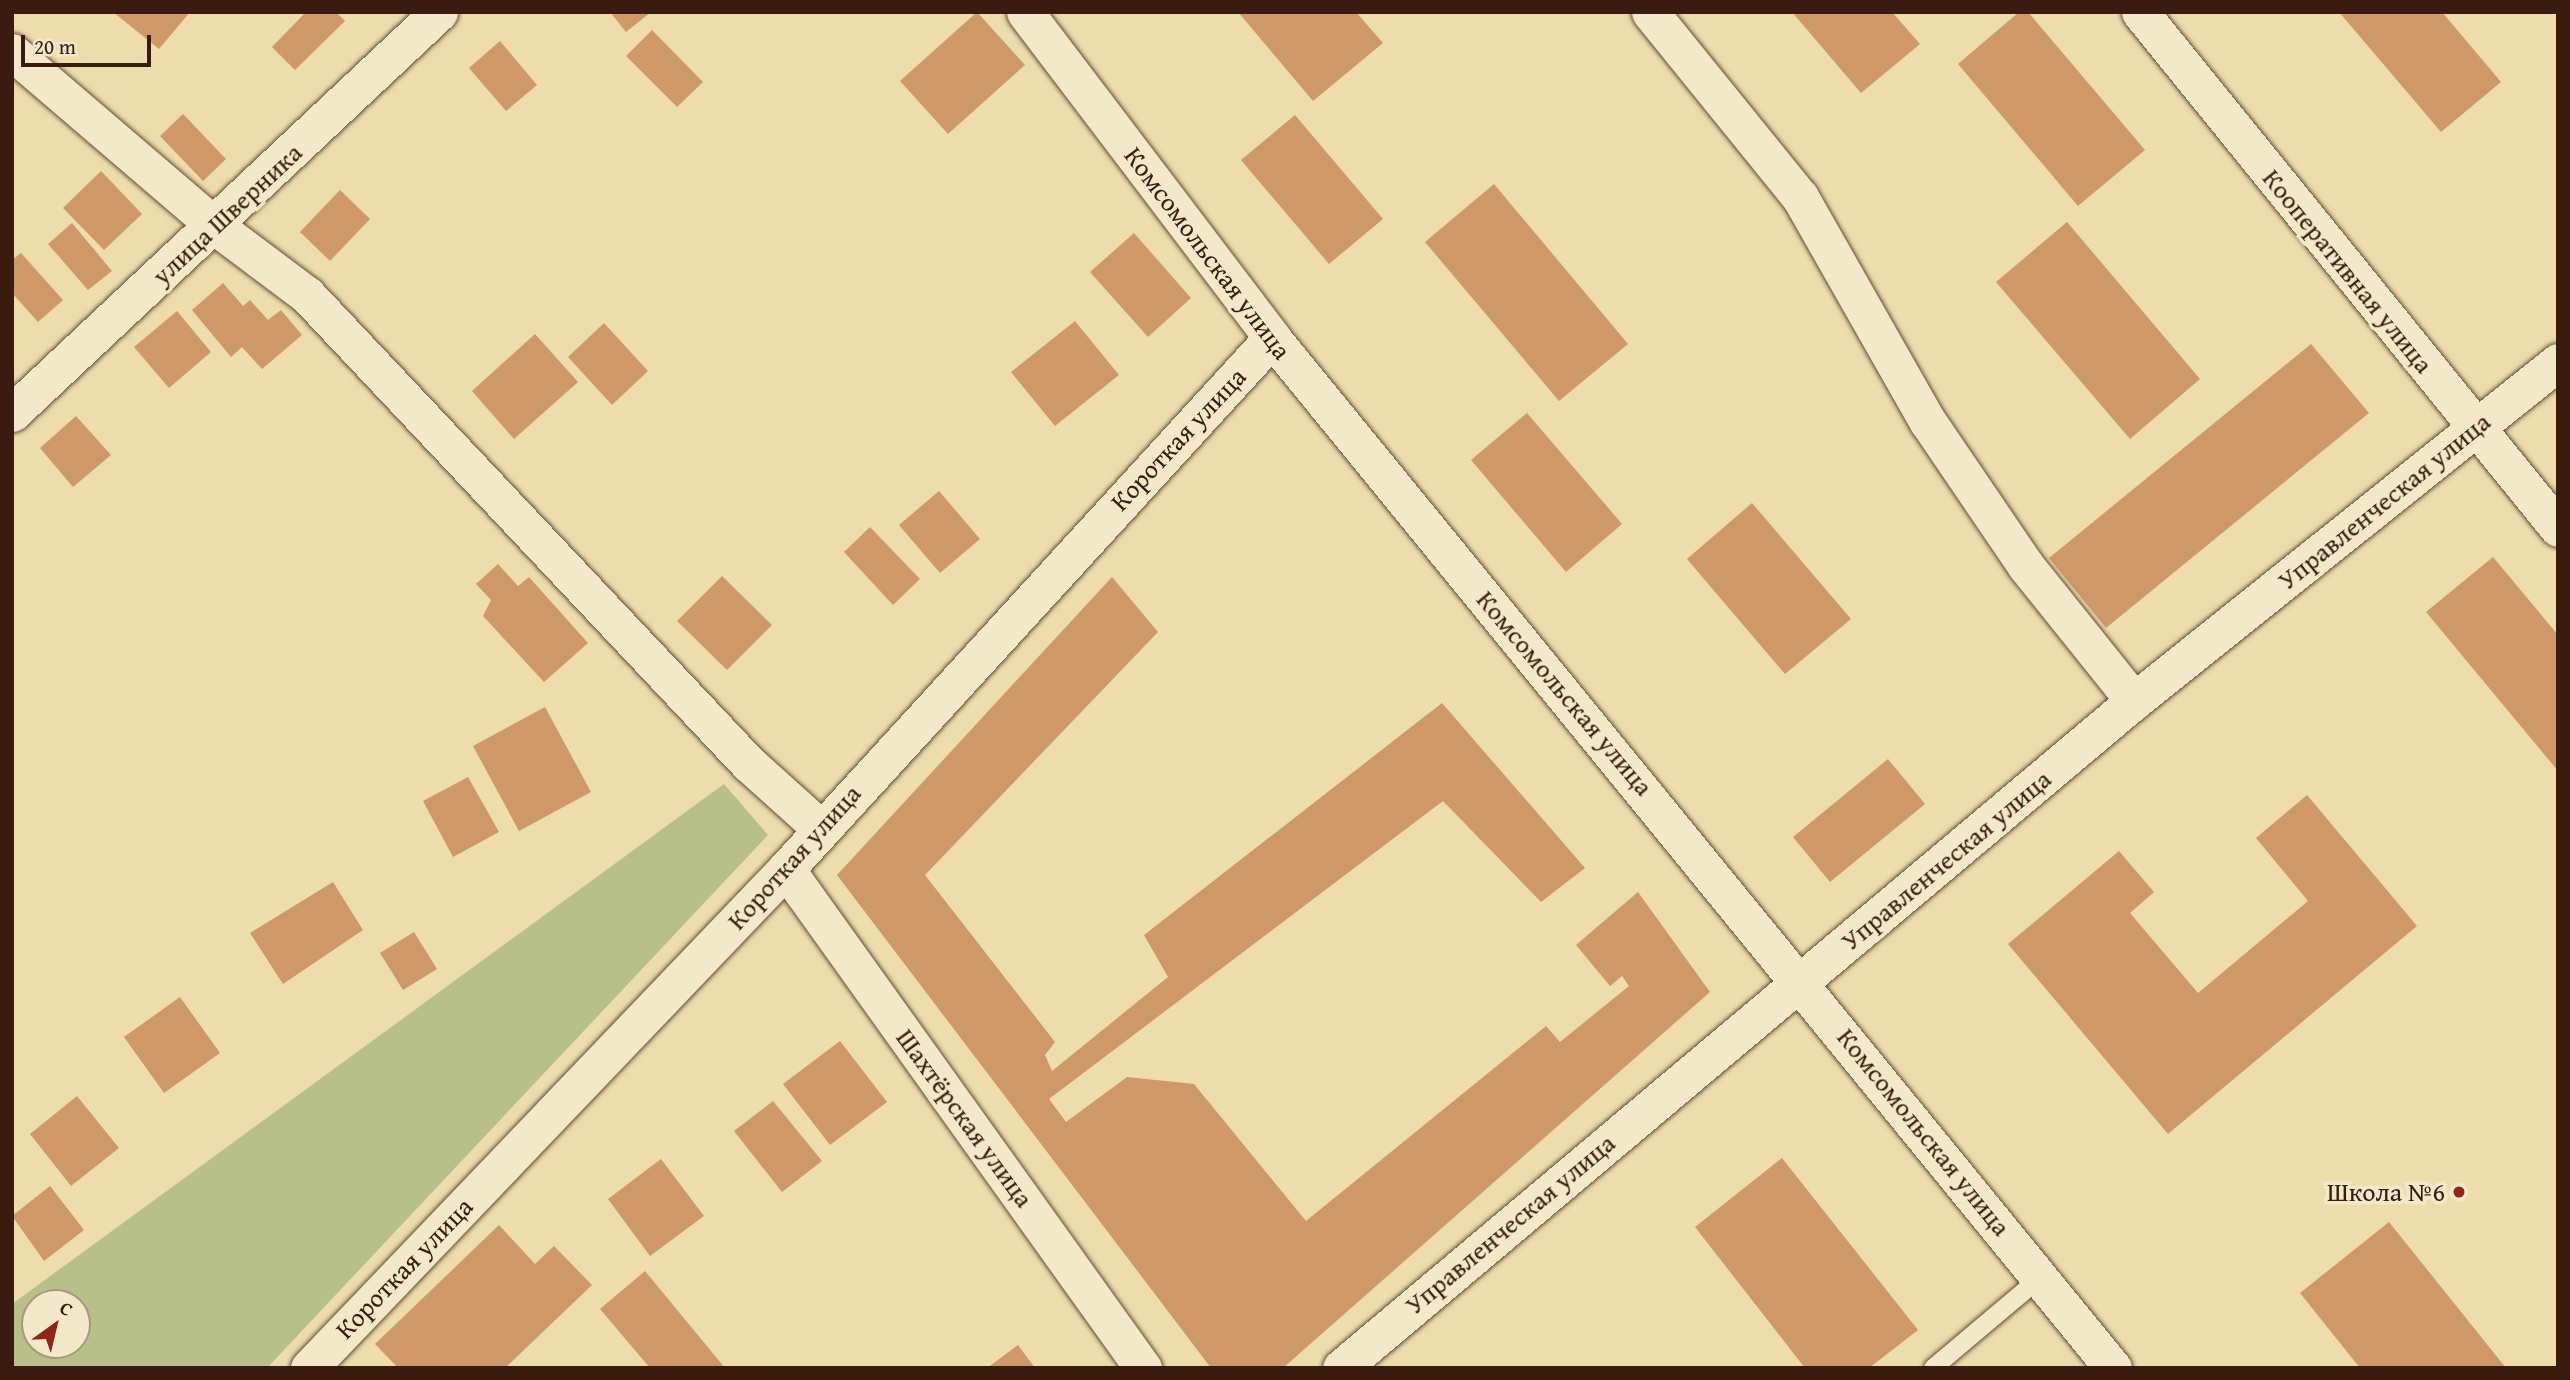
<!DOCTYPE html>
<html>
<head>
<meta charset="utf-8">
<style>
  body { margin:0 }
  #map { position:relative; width:2570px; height:1380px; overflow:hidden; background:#eddcac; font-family:"Gentium Book Plus",serif }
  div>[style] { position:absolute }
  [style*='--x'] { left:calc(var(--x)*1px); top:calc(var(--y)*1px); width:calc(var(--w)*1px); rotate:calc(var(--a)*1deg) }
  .green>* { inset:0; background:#b8c08a }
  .building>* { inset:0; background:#cf9869 }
  .roads { filter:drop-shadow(0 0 2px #664b36) drop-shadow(0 0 2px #664b36) }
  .service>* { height:18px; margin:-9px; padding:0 9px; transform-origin:9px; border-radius:9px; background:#f3e8c9 }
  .minor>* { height:37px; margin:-18.5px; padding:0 18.5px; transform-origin:18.5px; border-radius:18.5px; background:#f3e8c9 }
  .dots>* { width:19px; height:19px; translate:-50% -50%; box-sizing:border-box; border:4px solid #f3e8c9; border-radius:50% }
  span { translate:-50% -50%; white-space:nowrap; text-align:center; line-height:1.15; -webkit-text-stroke:7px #f3e8c9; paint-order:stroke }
  .street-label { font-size:26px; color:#391b0f }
  .poi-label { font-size:26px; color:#391b0f }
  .right { translate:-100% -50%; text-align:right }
  .frame { position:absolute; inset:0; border:14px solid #391b0f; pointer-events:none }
  .north { position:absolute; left:21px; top:1289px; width:70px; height:70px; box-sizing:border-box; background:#f3e8c9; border:2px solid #a9967f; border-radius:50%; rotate:34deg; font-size:19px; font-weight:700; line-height:28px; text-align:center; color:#391b0f }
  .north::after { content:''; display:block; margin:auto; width:24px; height:32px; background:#8f2418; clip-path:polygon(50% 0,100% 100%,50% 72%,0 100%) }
  .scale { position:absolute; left:21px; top:35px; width:130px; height:32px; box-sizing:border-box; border:4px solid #391b0f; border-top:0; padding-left:9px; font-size:21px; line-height:24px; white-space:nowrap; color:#391b0f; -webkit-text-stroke:5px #f3e8c9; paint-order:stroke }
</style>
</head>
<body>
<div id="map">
  <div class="green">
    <div style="clip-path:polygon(evenodd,724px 784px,768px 835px,267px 1368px,12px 1368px,12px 1304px,724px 784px,35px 1303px,77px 1303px,77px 1345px,35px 1345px,35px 1303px)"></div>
  </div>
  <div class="building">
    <div style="clip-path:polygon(113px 12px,190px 12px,159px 49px)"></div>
    <div style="clip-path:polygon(306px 12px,336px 12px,345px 21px,295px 70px,272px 47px)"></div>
    <div style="clip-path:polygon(610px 12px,651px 12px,626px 32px)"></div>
    <div style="clip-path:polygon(977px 12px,1025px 65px,948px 134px,900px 81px)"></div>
    <div style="clip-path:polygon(1238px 12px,1356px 12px,1383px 43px,1313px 101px)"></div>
    <div style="clip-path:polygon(1792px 12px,1892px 12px,1920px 44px,1861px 93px)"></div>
    <div style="clip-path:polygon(2019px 12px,2028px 12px,2145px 150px,2078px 206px,1958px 64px)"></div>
    <div style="clip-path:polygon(2339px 12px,2442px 12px,2501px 82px,2441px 132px)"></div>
    <div style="clip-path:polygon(652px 30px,703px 82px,677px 107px,626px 56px)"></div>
    <div style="clip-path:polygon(500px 41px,537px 85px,506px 111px,469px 68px)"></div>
    <div style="clip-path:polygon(183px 114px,226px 159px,203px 181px,160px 136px)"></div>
    <div style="clip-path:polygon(1295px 115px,1383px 219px,1329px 264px,1241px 160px)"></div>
    <div style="clip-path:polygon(101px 171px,142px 214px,104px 250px,63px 208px)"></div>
    <div style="clip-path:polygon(1494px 184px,1628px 344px,1559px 401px,1425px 242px)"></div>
    <div style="clip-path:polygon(340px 190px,370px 219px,330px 261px,300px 232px)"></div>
    <div style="clip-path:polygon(2067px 222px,2200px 379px,2130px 439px,1996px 282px)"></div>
    <div style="clip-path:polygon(72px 223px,112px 271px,88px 290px,48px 244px)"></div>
    <div style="clip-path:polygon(1134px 233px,1191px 298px,1148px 337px,1090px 272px)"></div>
    <div style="clip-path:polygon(21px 253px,63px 300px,38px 322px,12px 293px,12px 260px)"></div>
    <div style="clip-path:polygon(223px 283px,243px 306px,250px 300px,268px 320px,281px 310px,302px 335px,262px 369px,242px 347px,231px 357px,192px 310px)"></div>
    <div style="clip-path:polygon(177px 311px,211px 352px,169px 388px,134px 347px)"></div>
    <div style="clip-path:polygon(1075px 321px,1119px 375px,1055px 426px,1011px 372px)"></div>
    <div style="clip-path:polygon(604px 323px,648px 371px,612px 405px,568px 357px)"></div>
    <div style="clip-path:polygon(535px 334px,578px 382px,514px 439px,472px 391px)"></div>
    <div style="clip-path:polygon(2311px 344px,2369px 413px,2106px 628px,2049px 558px)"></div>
    <div style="clip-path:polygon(1527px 413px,1622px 524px,1566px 572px,1471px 460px)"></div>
    <div style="clip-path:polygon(76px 416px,111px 455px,73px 487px,40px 448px)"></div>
    <div style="clip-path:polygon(939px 491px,980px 539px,940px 573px,899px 525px)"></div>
    <div style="clip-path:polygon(1752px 503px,1851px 619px,1785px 674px,1687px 559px)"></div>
    <div style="clip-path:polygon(870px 527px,920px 579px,893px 605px,844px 552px)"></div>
    <div style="clip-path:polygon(2493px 557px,2558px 635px,2558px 771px,2426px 612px)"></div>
    <div style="clip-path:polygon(498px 564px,518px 586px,529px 577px,588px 643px,544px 682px,483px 616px,491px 600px,476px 584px)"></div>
    <div style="clip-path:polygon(722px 576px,772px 625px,727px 670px,677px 621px)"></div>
    <div style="clip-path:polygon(1112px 577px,1158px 632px,925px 875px,1055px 1042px,1045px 1055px,1052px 1071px,1168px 977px,1144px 935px,1442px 703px,1585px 868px,1541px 902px,1443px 801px,1049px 1099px,1066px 1122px,1127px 1077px,1194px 1084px,1306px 1221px,1546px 1026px,1560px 1042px,1629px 986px,1622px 976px,1610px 986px,1576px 945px,1638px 892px,1710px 992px,1283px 1368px,1211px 1368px,837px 875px)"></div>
    <div style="clip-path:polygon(545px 707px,591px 792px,519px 831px,473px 746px)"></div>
    <div style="clip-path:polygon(1888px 759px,1925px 804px,1830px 882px,1793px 837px)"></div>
    <div style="clip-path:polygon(468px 777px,499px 832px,453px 857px,423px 801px)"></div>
    <div style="clip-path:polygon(2307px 795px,2417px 926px,2168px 1134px,2008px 944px,2119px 851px,2154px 892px,2130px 913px,2198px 993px,2308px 901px,2256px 838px)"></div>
    <div style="clip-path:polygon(333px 882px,363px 930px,283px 984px,250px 933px)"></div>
    <div style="clip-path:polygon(414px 932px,437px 969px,403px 990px,380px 953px)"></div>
    <div style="clip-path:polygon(180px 997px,220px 1053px,164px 1093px,124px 1037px)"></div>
    <div style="clip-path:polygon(840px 1041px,887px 1102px,830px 1145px,783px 1084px)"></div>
    <div style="clip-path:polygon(77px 1096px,119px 1148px,71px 1186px,30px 1134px)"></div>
    <div style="clip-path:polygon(773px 1101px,822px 1161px,782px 1192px,734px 1131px)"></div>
    <div style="clip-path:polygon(1782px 1158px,1918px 1330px,1869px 1368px,1805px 1368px,1695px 1227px)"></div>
    <div style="clip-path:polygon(661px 1159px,704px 1216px,650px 1256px,608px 1199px)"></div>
    <div style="clip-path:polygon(50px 1186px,84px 1230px,44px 1261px,12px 1216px)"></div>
    <div style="clip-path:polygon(2389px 1222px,2506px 1368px,2360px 1368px,2300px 1293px)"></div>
    <div style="clip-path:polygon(499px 1225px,535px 1264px,554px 1246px,592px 1285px,505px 1368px,398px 1368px,375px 1344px)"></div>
    <div style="clip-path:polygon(645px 1271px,725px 1368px,650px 1368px,600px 1309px)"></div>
    <div style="clip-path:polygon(1018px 1345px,1035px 1368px,987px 1368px)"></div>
  </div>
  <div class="roads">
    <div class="service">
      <div style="--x:1933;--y:1368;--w:141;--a:-40.1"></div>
    </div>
    <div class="minor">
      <div style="--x:1025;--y:12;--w:409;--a:52.8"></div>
      <div style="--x:1272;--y:338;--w:1330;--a:50.77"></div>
      <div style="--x:1650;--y:12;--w:238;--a:51"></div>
      <div style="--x:1800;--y:197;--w:259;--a:60.4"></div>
      <div style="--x:1928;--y:422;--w:174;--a:55.8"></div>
      <div style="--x:2026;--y:566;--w:173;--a:51.3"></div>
      <div style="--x:2140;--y:12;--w:664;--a:50.99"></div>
      <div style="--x:12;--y:52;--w:267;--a:40.6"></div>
      <div style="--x:215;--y:226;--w:115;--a:36.9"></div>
      <div style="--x:307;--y:295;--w:644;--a:46.7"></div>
      <div style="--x:749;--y:764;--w:96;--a:42"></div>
      <div style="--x:12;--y:413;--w:586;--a:-43.2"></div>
      <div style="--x:786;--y:869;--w:614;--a:54.42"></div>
      <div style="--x:309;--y:1368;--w:690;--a:-46.29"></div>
      <div style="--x:786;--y:869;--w:720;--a:-47.53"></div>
      <div style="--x:1341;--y:1368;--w:1036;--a:-40.07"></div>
      <div style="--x:2134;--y:701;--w:543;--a:-38.64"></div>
    </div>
  </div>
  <div class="dots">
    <div style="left:2459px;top:1192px;background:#8f2418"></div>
  </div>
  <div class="street-label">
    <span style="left:227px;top:214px;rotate:-43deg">улица Шверника</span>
    <span style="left:1208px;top:253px;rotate:53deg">Комсомольская улица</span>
    <span style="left:2348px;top:271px;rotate:51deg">Кооперативная улица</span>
    <span style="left:1178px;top:439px;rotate:-47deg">Короткая улица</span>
    <span style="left:2384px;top:501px;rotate:-39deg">Управленческая улица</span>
    <span style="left:1565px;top:693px;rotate:50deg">Комсомольская улица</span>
    <span style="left:794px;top:857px;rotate:-48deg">Короткая улица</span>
    <span style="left:1946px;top:860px;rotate:-40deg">Управленческая улица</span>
    <span style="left:965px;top:1118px;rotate:54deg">Шахтёрская улица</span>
    <span style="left:1924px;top:1132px;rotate:51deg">Комсомольская улица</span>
    <span style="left:1510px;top:1224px;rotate:-40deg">Управленческая улица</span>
    <span style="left:404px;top:1268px;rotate:-46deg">Короткая улица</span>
  </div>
  <div class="poi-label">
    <span class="right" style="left:2445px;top:1192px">Школа №6</span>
  </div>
  <div class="frame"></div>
  <div class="north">С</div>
  <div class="scale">20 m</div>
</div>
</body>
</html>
